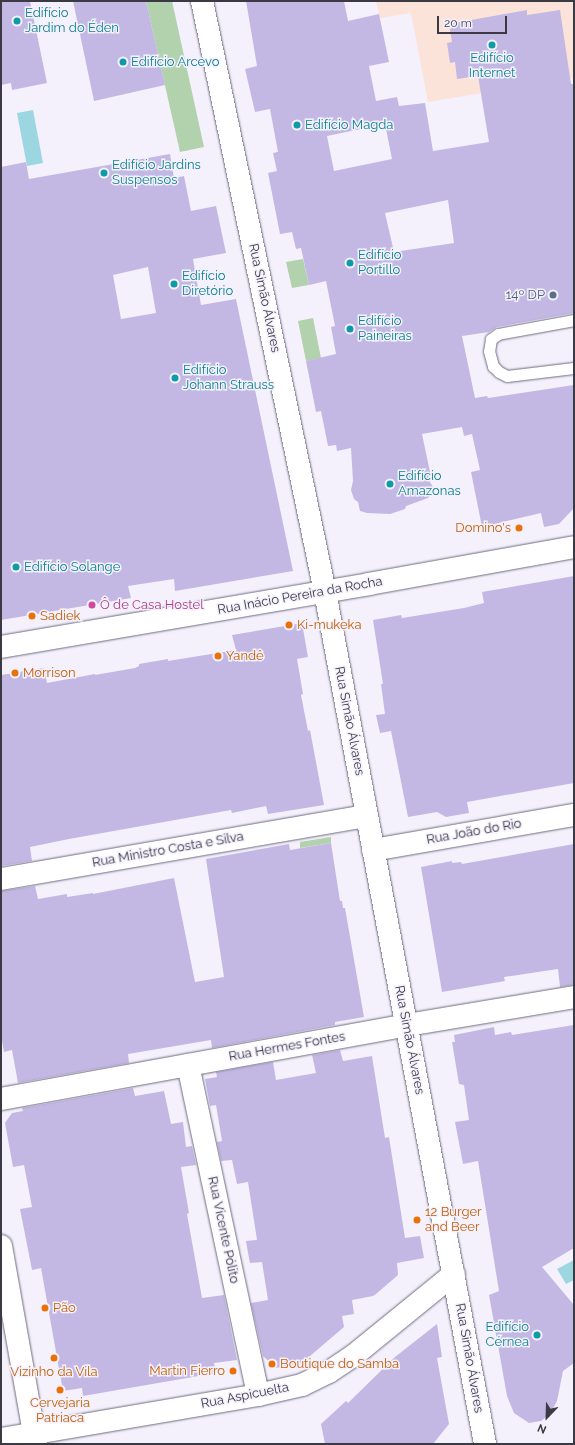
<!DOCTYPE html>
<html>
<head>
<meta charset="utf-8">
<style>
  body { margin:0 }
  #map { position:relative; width:575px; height:1445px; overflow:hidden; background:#f4f1fc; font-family:Raleway,sans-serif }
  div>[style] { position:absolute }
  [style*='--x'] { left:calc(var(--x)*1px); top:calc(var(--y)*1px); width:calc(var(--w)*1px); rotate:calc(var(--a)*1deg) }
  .commercial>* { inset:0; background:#fce3da }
  .green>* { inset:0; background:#b2d1ad }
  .water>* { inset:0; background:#9cd7e1 }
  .building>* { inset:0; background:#c3b8e4 }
  .roads { filter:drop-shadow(0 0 1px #6f6a81) drop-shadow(0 0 1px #6f6a81) }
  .lane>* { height:11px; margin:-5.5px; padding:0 5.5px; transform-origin:5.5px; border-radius:5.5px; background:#fff }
  .street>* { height:22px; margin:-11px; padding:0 11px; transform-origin:11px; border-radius:11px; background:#fff }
  .secondary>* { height:22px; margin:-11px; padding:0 11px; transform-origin:11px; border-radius:11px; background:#fff }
  .dots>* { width:11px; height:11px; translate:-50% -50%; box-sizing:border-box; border:2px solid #f4f1fc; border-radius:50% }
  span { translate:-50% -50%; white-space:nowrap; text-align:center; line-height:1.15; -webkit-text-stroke:3px #f4f1fc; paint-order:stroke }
  .culture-label { font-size:13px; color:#0d838f }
  .left { translate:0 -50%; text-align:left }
  .right { translate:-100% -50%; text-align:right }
  .service-label { font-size:13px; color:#4e5e75 }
  .street-label { font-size:13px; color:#3b3943 }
  .food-label { font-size:13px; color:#c56008 }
  .hotel-label { font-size:13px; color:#b23c85 }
  .frame { position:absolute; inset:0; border:2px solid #3b3943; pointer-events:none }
  .north { position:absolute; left:527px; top:1397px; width:40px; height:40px; -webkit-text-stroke:3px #f4f1fc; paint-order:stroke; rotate:203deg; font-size:11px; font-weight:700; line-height:16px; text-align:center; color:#3b3943 }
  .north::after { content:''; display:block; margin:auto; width:14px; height:18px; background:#3b3943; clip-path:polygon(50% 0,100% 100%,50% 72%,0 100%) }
  .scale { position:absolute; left:437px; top:16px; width:70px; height:18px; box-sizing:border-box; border:2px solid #3b3943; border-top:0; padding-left:5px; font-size:12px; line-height:14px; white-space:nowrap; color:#3b3943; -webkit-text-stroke:3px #f4f1fc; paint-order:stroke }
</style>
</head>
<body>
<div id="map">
  <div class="commercial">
    <div style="clip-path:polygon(376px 1px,574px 1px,574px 78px,428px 102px,411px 13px,380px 18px)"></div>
  </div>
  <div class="green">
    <div style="clip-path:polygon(146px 1px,172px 1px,204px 147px,180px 152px)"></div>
    <div style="clip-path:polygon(303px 259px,309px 285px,292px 288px,286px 262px)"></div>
    <div style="clip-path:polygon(313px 318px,321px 358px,306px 361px,298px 321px)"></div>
    <div style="clip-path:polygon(331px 837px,331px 843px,300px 848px,300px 842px)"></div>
  </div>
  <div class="water">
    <div style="clip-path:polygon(33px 110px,43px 163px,27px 166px,17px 113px)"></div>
    <div style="clip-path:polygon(574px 1260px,574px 1280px,566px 1284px,557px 1269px)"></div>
  </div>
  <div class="building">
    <div style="clip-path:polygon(1px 1px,30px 1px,47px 83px,12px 90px,11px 83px,1px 85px)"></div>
    <div style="clip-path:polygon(73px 1px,146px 1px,165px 85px,94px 101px)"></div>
    <div style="clip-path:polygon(evenodd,246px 1px,344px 1px,348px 21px,379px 14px,389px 62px,369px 66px,376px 101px,397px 97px,399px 106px,425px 103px,433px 151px,489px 142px,478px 76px,457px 79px,455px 62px,450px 63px,447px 43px,452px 42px,449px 24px,527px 10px,527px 15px,560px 10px,571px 84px,574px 84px,574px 313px,497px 327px,489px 332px,462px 336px,475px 398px,487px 396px,488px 398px,574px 385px,574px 508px,559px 524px,544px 527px,541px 513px,482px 527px,471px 472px,480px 470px,472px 434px,464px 436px,462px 427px,422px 434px,430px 472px,428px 479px,435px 490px,428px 498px,406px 506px,405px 509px,390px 514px,367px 513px,360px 511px,358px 502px,354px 499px,351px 490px,353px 481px,351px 448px,337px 451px,336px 445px,328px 446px,321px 411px,316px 412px,306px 361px,336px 354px,331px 327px,335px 326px,326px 281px,309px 285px,301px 248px,296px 249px,292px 232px,280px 234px,268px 173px,277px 171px,273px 153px,278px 152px,270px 109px,255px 112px,245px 69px,257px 66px,246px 1px,385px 124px,392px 159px,334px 171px,327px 136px,385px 124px,246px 1px,448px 200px,454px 243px,394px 252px,385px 213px,448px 200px)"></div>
    <div style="clip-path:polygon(evenodd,170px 154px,174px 178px,184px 176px,191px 211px,216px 206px,226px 253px,193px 259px,201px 305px,236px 299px,293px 571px,175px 591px,174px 579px,128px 586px,131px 598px,1px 620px,1px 167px,26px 162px,29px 179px,170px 154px,148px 267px,156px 313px,121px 319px,113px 275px,148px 267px)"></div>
    <div style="clip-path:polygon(574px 576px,574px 783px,467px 802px,469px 813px,446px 817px,437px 812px,408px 817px,391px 731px,380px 733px,376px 715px,385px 714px,381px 684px,383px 684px,373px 620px,401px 615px,402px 618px,464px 608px,484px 603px,482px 592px)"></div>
    <div style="clip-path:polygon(302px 623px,308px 657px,297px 659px,303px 694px,301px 695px,308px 731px,310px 730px,324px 805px,268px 814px,266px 806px,232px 813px,231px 810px,69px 839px,30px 847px,32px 861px,1px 866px,1px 675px,44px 668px,47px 683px,95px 674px,95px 675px,135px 668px,139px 666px,139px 664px,168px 659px,168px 661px,236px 650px,232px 635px)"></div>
    <div style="clip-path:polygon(331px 843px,340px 901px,342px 901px,343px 908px,345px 908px,364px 1017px,335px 1022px,335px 1025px,212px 1048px,211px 1040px,128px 1054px,129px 1063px,18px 1083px,12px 1050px,4px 1052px,1px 1035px,1px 891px,35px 886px,38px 899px,67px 894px,67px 897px,93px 893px,93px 894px,174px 878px,195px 982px,224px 977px,206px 859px,289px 844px,290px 850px)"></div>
    <div style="clip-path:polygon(574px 844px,574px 985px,560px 987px,558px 969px,504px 977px,505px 981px,442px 992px,421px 867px,452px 861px,452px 863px,461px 862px,462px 864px)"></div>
    <div style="clip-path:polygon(574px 1025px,574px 1248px,542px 1267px,574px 1305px,574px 1363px,563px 1371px,557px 1401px,550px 1414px,541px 1421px,529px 1423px,514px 1413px,507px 1396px,489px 1295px,499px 1291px,478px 1161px,463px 1164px,455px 1122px,469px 1120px,464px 1085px,459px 1084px,452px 1042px,455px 1042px,454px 1035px,494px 1027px,495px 1035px,511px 1032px,512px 1035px)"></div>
    <div style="clip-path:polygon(340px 1050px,343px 1061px,372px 1056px,385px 1138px,389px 1137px,405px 1238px,420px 1236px,424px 1258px,397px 1263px,398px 1275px,376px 1294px,373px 1296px,352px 1300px,354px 1314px,342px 1316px,344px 1327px,303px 1362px,276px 1368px,263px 1356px,251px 1303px,268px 1300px,262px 1262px,250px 1263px,248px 1253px,246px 1241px,257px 1240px,248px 1182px,237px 1184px,232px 1160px,221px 1161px,217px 1142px,222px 1141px,216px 1105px,210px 1106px,205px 1079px,217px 1077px,216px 1072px,273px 1062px,276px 1080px,316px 1073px,312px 1055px)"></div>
    <div style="clip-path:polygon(133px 1088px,135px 1096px,164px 1091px,171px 1124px,183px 1122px,186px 1147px,192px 1146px,196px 1165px,181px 1167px,189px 1213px,187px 1214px,202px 1298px,224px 1295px,237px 1360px,214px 1363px,216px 1373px,83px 1396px,82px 1388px,63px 1391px,41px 1268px,32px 1270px,20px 1209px,32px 1207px,24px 1165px,13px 1167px,5px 1123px,12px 1113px,23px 1111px,22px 1108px)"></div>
    <div style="clip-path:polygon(437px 1324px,442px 1357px,437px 1358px,449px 1424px,433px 1444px,325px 1444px,321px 1424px,346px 1401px,348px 1403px,395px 1357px)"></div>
  </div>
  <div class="roads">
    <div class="lane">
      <div style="--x:574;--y:320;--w:77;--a:169.6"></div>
      <div style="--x:498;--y:334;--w:9;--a:144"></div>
      <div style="--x:491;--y:339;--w:12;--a:99"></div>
      <div style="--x:489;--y:351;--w:16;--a:75"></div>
      <div style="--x:493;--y:366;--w:8;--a:45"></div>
      <div style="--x:499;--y:372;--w:9;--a:27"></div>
      <div style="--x:507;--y:376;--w:67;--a:-6.8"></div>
    </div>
    <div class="street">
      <div style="--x:202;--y:1;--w:604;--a:78.24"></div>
      <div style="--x:325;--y:592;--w:867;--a:79.36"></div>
      <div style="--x:373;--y:850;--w:204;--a:-9.9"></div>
      <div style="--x:1;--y:879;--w:371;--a:-9.8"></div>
      <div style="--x:188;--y:1065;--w:337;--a:78"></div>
      <div style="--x:1;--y:1099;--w:413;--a:-10.3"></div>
      <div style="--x:407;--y:1025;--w:169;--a:-9.5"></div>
      <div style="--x:1;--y:1246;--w:201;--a:80"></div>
      <div style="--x:1;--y:1439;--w:261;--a:-9.7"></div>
      <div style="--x:258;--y:1395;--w:45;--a:-12.8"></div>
      <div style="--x:302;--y:1385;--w:30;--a:-26"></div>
      <div style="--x:329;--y:1372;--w:29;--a:-34"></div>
      <div style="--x:353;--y:1356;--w:130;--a:-39.1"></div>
    </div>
    <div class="secondary">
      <div style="--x:1;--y:647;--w:373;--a:-9.7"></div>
      <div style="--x:369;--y:584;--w:208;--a:-10.2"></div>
    </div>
  </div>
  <div class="dots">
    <div style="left:17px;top:21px;background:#0f9aa8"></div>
    <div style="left:492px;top:45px;background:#0f9aa8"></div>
    <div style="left:123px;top:62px;background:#0f9aa8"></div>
    <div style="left:297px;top:125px;background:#0f9aa8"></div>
    <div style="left:104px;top:173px;background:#0f9aa8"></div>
    <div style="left:350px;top:263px;background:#0f9aa8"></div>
    <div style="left:174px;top:284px;background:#0f9aa8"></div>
    <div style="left:553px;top:295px;background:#5c6f8a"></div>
    <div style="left:350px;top:329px;background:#0f9aa8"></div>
    <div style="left:175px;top:378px;background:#0f9aa8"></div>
    <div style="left:390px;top:484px;background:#0f9aa8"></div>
    <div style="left:519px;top:528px;background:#e8710a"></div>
    <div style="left:16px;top:567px;background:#0f9aa8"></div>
    <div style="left:92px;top:605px;background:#d1479c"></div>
    <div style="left:32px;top:616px;background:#e8710a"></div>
    <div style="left:289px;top:625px;background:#e8710a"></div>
    <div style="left:218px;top:656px;background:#e8710a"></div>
    <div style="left:15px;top:673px;background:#e8710a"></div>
    <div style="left:417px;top:1220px;background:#e8710a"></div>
    <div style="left:45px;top:1308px;background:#e8710a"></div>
    <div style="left:537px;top:1335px;background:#0f9aa8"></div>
    <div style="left:54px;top:1358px;background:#e8710a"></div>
    <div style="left:272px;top:1364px;background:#e8710a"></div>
    <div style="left:233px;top:1371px;background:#e8710a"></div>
    <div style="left:60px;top:1390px;background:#e8710a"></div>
  </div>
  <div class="culture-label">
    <span class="left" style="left:25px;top:21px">Edifício<br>Jardim do Éden</span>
    <span style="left:492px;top:66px">Edifício<br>Internet</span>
    <span class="left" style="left:131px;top:62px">Edifício Arcevo</span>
    <span class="left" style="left:305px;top:125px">Edifício Magda</span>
    <span class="left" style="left:112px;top:173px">Edifício Jardins<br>Suspensos</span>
    <span class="left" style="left:358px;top:263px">Edifício<br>Portillo</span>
    <span class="left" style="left:182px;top:284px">Edifício<br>Diretório</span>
    <span class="left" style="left:358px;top:329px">Edifício<br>Paineiras</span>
    <span class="left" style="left:183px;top:378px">Edifício<br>Johann Strauss</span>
    <span class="left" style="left:398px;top:484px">Edifício<br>Amazonas</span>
    <span class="left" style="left:24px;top:567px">Edifício Solange</span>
    <span class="right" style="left:529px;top:1335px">Edifício<br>Cérnea</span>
  </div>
  <div class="service-label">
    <span class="right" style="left:545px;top:295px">14º DP</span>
  </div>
  <div class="street-label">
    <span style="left:264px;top:298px;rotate:78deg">Rua Simão Álvares</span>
    <span style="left:300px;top:596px;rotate:-10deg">Rua Inácio Pereira da Rocha</span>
    <span style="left:349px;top:721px;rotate:79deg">Rua Simão Álvares</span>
    <span style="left:474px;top:832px;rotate:-10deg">Rua João do Rio</span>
    <span style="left:168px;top:850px;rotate:-10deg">Rua Ministro Costa e Silva</span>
    <span style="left:409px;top:1040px;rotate:79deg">Rua Simão Álvares</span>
    <span style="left:287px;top:1047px;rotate:-10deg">Rua Hermes Fontes</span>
    <span style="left:223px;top:1230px;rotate:78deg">Rua Vicente Pólito</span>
    <span style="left:469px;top:1358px;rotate:80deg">Rua Simão Álvares</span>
    <span style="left:245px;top:1396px;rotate:-11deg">Rua Aspicuelta</span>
  </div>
  <div class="food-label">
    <span class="right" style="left:511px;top:528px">Domino's</span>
    <span class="left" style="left:40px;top:616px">Sadiek</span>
    <span class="left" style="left:297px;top:625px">Ki-mukeka</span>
    <span class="left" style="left:226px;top:656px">Yandê</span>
    <span class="left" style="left:23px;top:673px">Morrison</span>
    <span class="left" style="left:425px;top:1220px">12 Burger<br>and Beer</span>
    <span class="left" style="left:53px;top:1308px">Pão</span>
    <span class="left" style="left:280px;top:1364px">Boutique do Samba</span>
    <span class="right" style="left:225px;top:1371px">Martin Fierro</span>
    <span style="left:54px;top:1372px">Vizinho da Vila</span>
    <span style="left:60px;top:1411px">Cervejaria<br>Patriaca</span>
  </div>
  <div class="hotel-label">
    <span class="left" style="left:100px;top:605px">Ô de Casa Hostel</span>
  </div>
  <div class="frame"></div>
  <div class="north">N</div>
  <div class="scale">20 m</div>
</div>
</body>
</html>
